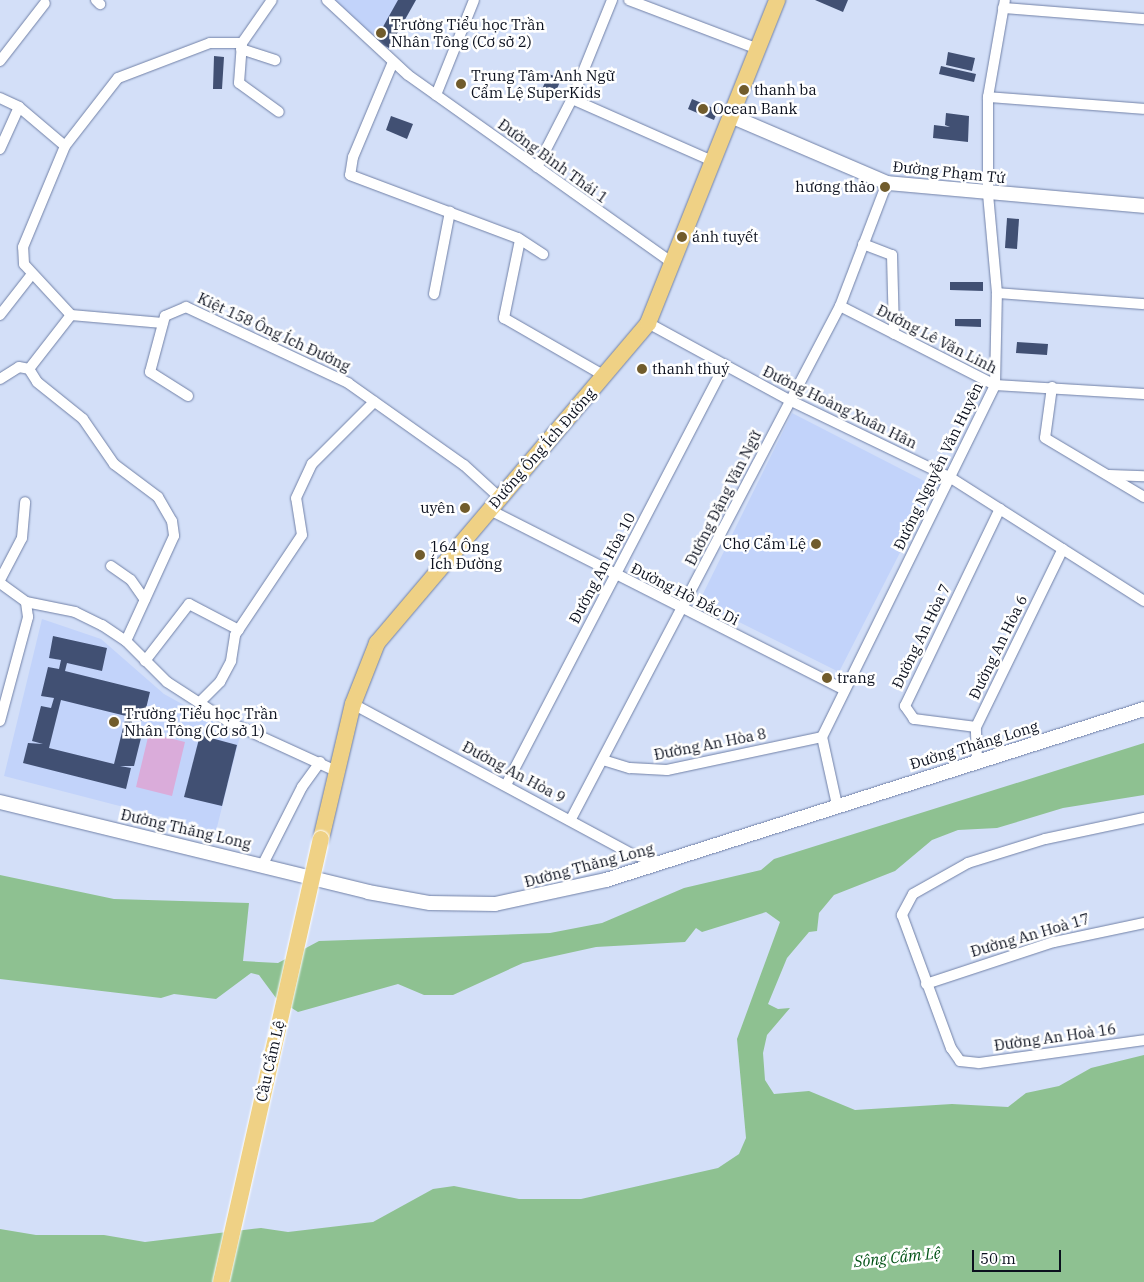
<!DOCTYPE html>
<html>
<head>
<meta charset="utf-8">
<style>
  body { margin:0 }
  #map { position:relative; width:1144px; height:1282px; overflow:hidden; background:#d3dff8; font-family:"IBM Plex Serif",serif }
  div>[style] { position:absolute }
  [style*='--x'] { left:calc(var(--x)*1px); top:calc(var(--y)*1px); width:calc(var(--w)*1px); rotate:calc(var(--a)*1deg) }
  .built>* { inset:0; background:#c2d3fa }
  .green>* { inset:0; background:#daacda }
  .water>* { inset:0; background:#8ec191 }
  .building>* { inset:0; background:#415073 }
  .roads { filter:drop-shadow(0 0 1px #7181a7) drop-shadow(0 0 1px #7181a7) }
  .minor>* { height:10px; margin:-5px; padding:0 5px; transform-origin:5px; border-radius:5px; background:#fff }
  .tertiary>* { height:14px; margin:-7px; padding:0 7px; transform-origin:7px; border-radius:7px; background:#fff }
  .primary>* { height:16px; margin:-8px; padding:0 8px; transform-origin:8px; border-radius:8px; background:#efd185 }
  .bridges { filter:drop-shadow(0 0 1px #fff) drop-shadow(0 0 1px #fff) }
  .primary-bridge>* { height:16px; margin:-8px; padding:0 8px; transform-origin:8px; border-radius:8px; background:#efd185 }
  .dots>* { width:14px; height:14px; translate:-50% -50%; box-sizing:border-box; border:2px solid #fff; border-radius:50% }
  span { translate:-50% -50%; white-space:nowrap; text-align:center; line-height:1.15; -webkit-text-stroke:5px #fff; paint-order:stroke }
  .poi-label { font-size:15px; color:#0b101e }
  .left { translate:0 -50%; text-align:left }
  .right { translate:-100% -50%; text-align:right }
  .street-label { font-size:15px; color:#0b101e }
  .water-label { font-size:16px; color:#005215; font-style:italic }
  .scale { position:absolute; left:972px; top:1250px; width:89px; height:22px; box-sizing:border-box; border:2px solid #0b101e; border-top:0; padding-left:6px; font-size:15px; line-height:18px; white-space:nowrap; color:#0b101e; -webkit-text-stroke:4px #fff; paint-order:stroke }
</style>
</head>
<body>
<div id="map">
  <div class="built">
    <div style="clip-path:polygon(330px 0,416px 0,389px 48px,375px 42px)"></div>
    <div style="clip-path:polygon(792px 413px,934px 486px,839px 672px,699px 602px)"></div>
    <div style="clip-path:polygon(42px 619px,101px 639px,164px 694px,240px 736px,216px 831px,4px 776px)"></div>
  </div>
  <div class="green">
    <div style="clip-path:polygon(149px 733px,185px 742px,172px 796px,136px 787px)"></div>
  </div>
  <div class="water">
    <div style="clip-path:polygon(1144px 743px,1144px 795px,1063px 808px,997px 828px,958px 830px,932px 840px,895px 871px,834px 895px,819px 913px,817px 931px,809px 932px,787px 958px,768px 1004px,778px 1009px,790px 1008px,767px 1035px,763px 1053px,765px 1080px,774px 1094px,809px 1091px,855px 1110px,952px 1104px,1008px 1107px,1026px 1093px,1059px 1086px,1091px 1068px,1144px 1055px,1144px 1282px,0 1282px,0 1229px,36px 1235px,104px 1235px,145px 1242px,261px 1228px,288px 1232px,373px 1222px,433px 1189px,454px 1186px,519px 1199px,581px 1199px,718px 1168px,739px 1154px,746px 1138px,737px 1039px,780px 922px,766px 912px,702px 932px,696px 928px,685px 942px,596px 947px,523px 963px,453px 995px,424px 995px,398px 984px,298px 1012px,276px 998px,259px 975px,251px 973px,216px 999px,174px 994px,161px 998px,0 979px,0 875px,114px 899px,249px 903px,243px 961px,278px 963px,319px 941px,550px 933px,602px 923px,684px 888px,761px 870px,774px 859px)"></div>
  </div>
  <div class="building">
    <div style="clip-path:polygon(398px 0,416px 0,389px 48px,375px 41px)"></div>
    <div style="clip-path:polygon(815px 0,848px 0,843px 12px)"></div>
    <div style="clip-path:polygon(948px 52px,975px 58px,972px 71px,946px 65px)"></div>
    <div style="clip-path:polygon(214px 56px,224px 57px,222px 89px,213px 89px)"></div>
    <div style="clip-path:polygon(941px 66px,976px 74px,974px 82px,939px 74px)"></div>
    <div style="clip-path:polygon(549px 74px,561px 79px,555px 94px,542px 89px)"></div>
    <div style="clip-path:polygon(692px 99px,718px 110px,714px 120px,688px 109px)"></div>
    <div style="clip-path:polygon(946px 113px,969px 116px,968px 142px,933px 138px,934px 125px,950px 127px,945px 125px)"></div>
    <div style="clip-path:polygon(391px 116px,413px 124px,407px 139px,386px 130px)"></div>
    <div style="clip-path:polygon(1007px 218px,1019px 219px,1017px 249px,1005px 248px)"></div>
    <div style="clip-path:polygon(950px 282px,983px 282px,983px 291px,950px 290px)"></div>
    <div style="clip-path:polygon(955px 319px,981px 319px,981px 327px,955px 326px)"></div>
    <div style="clip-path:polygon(1017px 342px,1048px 344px,1047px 355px,1016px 353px)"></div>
    <div style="clip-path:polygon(evenodd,53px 636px,107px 648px,102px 671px,67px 663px,65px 671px,150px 692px,143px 721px,133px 718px,131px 727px,143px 730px,134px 766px,120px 766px,131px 768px,126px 789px,23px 763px,28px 743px,43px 744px,32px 741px,41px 706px,51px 708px,54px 698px,41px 696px,48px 667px,59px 669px,61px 660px,49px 658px,53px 636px,61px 700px,126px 716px,114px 764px,49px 748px,61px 700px)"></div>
    <div style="clip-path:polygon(200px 735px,237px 745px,222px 806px,184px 797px)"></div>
  </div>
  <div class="roads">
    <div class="minor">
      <div style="--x:96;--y:0;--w:6;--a:45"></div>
      <div style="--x:327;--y:0;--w:110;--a:42.8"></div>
      <div style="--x:408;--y:75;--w:326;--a:35.4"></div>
      <div style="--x:629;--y:0;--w:138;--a:20.8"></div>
      <div style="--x:1003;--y:8;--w:141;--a:4.5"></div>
      <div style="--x:242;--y:43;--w:40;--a:94.3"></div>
      <div style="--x:239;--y:83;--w:49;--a:35.9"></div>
      <div style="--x:241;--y:49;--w:36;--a:18"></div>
      <div style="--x:0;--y:61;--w:73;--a:-52.2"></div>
      <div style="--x:393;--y:62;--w:103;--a:112.8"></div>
      <div style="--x:353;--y:157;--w:18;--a:99"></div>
      <div style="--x:350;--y:175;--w:179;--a:20.6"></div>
      <div style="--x:518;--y:238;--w:30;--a:33"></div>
      <div style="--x:436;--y:95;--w:102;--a:-68.2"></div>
      <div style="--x:988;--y:97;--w:156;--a:4.4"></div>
      <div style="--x:0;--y:98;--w:21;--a:25"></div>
      <div style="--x:19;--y:107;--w:60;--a:40.3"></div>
      <div style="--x:572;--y:99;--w:156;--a:23.8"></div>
      <div style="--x:0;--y:149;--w:46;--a:-65.7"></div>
      <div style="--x:537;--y:167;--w:76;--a:-62.8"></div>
      <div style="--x:572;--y:99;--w:107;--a:-68"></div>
      <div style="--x:520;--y:240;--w:80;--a:101.6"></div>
      <div style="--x:504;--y:318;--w:116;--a:29.9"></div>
      <div style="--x:863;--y:244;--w:31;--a:21"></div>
      <div style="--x:892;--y:255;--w:79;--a:88.5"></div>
      <div style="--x:997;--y:293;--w:147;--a:4.3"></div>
      <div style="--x:434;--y:294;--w:84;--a:-79"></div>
      <div style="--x:840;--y:306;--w:174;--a:27"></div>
      <div style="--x:995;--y:385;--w:149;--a:3.5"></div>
      <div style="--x:0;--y:315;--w:52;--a:-52"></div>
      <div style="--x:71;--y:315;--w:69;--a:-132.7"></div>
      <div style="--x:24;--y:264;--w:17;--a:-93"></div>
      <div style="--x:23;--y:247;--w:109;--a:-67.4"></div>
      <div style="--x:65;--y:146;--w:86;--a:-52.1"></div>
      <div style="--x:118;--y:78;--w:98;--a:-20.8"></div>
      <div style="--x:210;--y:43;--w:32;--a:0"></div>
      <div style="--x:242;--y:43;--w:52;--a:-55.1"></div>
      <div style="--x:71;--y:315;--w:92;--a:5"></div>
      <div style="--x:648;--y:323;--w:161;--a:28.6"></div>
      <div style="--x:789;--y:400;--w:180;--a:25.7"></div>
      <div style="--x:951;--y:478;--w:229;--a:32.5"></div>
      <div style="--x:29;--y:369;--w:15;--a:58"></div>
      <div style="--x:37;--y:382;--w:59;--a:38.8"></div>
      <div style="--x:83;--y:419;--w:55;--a:55.4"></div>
      <div style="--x:114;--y:464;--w:55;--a:36.9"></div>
      <div style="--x:158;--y:497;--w:28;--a:60"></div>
      <div style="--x:172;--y:521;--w:15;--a:82"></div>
      <div style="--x:174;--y:536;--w:115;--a:114.6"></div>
      <div style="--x:29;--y:369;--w:68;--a:-52.1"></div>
      <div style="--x:0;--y:379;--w:22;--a:-32"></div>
      <div style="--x:19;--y:367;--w:10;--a:11"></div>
      <div style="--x:1052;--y:387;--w:51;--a:97.8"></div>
      <div style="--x:1045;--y:438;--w:115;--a:30.8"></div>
      <div style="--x:188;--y:396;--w:45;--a:-147.7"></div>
      <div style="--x:150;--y:372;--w:58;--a:-75"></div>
      <div style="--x:165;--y:316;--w:23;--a:-23"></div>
      <div style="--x:186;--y:307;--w:179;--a:25.1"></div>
      <div style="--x:348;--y:383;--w:142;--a:35.3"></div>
      <div style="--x:464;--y:465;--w:47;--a:42.4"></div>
      <div style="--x:1109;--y:475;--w:35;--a:2"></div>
      <div style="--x:488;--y:509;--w:398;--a:26.9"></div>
      <div style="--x:111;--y:566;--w:24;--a:35"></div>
      <div style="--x:131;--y:580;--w:24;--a:55"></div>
      <div style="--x:0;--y:580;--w:47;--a:-62.4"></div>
      <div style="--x:22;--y:538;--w:36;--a:-85"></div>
      <div style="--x:0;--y:583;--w:32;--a:36"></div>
      <div style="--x:26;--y:602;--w:50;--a:11.5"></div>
      <div style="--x:75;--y:612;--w:30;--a:26"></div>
      <div style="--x:102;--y:625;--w:29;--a:34"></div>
      <div style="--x:126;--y:641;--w:58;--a:45"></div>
      <div style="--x:167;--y:682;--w:74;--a:32.8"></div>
      <div style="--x:229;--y:722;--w:118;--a:24.6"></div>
      <div style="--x:145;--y:661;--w:72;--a:-52.3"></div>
      <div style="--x:189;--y:604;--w:56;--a:27.5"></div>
      <div style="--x:199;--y:703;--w:30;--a:-45"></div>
      <div style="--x:220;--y:682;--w:24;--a:-62"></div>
      <div style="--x:231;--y:661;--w:26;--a:-81"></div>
      <div style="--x:235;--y:635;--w:120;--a:-56.2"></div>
      <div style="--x:302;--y:535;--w:37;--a:-99"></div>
      <div style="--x:296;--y:498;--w:38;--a:-65"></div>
      <div style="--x:312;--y:464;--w:88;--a:-45"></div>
      <div style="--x:353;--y:704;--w:319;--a:28.3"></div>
      <div style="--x:634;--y:855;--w:28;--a:15"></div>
      <div style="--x:0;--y:721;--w:108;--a:-74.9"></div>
      <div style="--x:28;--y:617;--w:15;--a:-98"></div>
      <div style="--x:976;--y:727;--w:63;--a:-172.6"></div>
      <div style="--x:914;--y:719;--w:16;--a:-125"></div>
      <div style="--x:905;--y:706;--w:219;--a:-64.3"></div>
      <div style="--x:603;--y:760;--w:28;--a:17"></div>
      <div style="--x:630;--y:768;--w:37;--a:3"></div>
      <div style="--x:667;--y:770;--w:158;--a:-12"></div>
      <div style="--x:977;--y:761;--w:34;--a:-92"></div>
      <div style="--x:976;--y:727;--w:198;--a:-64"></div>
      <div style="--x:506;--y:785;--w:474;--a:-62.5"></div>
      <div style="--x:837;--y:805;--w:70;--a:-102.4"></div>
      <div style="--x:822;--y:737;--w:392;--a:-63.8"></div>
      <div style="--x:995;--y:385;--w:92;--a:-88.8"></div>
      <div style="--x:997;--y:293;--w:99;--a:-95.2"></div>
      <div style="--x:988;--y:194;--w:97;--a:-90"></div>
      <div style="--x:988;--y:97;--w:98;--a:-80.1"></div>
      <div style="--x:1144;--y:818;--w:101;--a:168"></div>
      <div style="--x:1045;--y:839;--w:81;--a:162.7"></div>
      <div style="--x:968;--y:863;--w:63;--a:150.6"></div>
      <div style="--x:913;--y:894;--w:24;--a:118"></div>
      <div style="--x:902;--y:915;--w:142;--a:69.8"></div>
      <div style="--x:951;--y:1048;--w:16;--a:55"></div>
      <div style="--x:960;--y:1061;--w:19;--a:6"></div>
      <div style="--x:979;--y:1063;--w:167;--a:-7.9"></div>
      <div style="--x:571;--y:819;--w:579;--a:-62.33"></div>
      <div style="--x:840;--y:306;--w:132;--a:-69.1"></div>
      <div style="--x:263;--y:864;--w:86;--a:-63.1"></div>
      <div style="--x:302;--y:787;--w:31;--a:-54"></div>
      <div style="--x:926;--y:984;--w:135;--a:-18.2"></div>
      <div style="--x:1054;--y:942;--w:92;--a:-11.9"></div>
    </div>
    <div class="tertiary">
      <div style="--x:733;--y:117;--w:168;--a:23.2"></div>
      <div style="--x:887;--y:183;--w:258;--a:5.1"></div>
      <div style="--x:0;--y:802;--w:379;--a:13.7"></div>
      <div style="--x:368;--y:892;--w:63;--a:10.1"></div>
      <div style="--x:430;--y:903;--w:65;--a:0.9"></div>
      <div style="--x:495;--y:904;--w:114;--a:-12.2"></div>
      <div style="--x:606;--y:880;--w:565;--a:-17.63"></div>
    </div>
    <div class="primary">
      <div style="--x:321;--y:839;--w:139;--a:-76.7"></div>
      <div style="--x:353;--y:704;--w:66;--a:-68.5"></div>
      <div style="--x:377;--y:643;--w:419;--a:-49.7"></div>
      <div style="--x:648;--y:323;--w:348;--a:-68.2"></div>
    </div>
  </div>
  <div class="bridges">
    <div class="primary-bridge">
      <div style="--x:221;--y:1282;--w:454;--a:-77.3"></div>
    </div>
  </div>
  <div class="dots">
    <div style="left:381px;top:33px;background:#715c2c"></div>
    <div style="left:461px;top:84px;background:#715c2c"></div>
    <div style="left:744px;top:90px;background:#715c2c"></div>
    <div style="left:703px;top:109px;background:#715c2c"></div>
    <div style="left:885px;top:187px;background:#715c2c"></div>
    <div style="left:682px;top:237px;background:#715c2c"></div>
    <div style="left:642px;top:369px;background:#715c2c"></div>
    <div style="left:465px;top:508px;background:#715c2c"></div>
    <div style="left:816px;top:544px;background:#715c2c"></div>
    <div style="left:420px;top:555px;background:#715c2c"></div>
    <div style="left:827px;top:678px;background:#715c2c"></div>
    <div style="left:114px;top:722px;background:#715c2c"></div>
  </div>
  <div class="poi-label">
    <span class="left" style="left:391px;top:33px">Trường Tiểu học Trần<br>Nhân Tông (Cơ sở 2)</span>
    <span class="left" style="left:471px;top:84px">Trung Tâm Anh Ngữ<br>Cẩm Lệ SuperKids</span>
    <span class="left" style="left:754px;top:90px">thanh ba</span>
    <span class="left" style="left:713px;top:109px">Ocean Bank</span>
    <span class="right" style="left:875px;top:187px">hương thảo</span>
    <span class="left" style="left:692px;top:237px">ánh tuyết</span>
    <span class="left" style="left:652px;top:369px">thanh thuý</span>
    <span class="right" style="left:455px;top:508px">uyên</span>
    <span class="right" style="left:806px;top:544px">Chợ Cẩm Lệ</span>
    <span class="left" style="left:430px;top:555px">164 Ông<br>Ích Đường</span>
    <span class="left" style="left:837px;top:678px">trang</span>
    <span class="left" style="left:124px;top:722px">Trường Tiểu học Trần<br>Nhân Tông (Cơ sở 1)</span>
  </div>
  <div class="street-label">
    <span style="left:553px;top:161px;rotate:36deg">Đường Bình Thái 1</span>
    <span style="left:949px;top:172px;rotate:6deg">Đường Phạm Tứ</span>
    <span style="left:274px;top:332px;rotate:25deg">Kiệt 158 Ông Ích Đường</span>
    <span style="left:937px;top:339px;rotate:27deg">Đường Lê Văn Linh</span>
    <span style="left:840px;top:407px;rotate:26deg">Đường Hoàng Xuân Hãn</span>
    <span style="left:542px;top:448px;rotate:-49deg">Đường Ông Ích Đường</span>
    <span style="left:938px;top:466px;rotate:-64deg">Đường Nguyễn Văn Huyên</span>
    <span style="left:723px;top:498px;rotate:-63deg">Đường Đặng Văn Ngữ</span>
    <span style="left:602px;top:568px;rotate:-62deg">Đường An Hòa 10</span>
    <span style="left:685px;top:594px;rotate:27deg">Đường Hồ Đắc Di</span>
    <span style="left:921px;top:636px;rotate:-64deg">Đường An Hòa 7</span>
    <span style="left:998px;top:647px;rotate:-64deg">Đường An Hòa 6</span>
    <span style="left:710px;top:744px;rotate:-11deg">Đường An Hòa 8</span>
    <span style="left:974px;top:745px;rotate:-17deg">Đường Thăng Long</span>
    <span style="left:514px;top:772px;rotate:28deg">Đường An Hòa 9</span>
    <span style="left:186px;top:829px;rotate:13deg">Đường Thăng Long</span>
    <span style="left:589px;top:865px;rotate:-15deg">Đường Thăng Long</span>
    <span style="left:1030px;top:935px;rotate:-16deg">Đường An Hoà 17</span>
    <span style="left:1055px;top:1037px;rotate:-8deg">Đường An Hoà 16</span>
    <span style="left:270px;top:1061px;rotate:-77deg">Cầu Cẩm Lệ</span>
  </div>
  <div class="water-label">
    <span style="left:897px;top:1257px;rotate:-6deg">Sông Cẩm Lệ</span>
  </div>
  <div class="scale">50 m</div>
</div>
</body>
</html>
